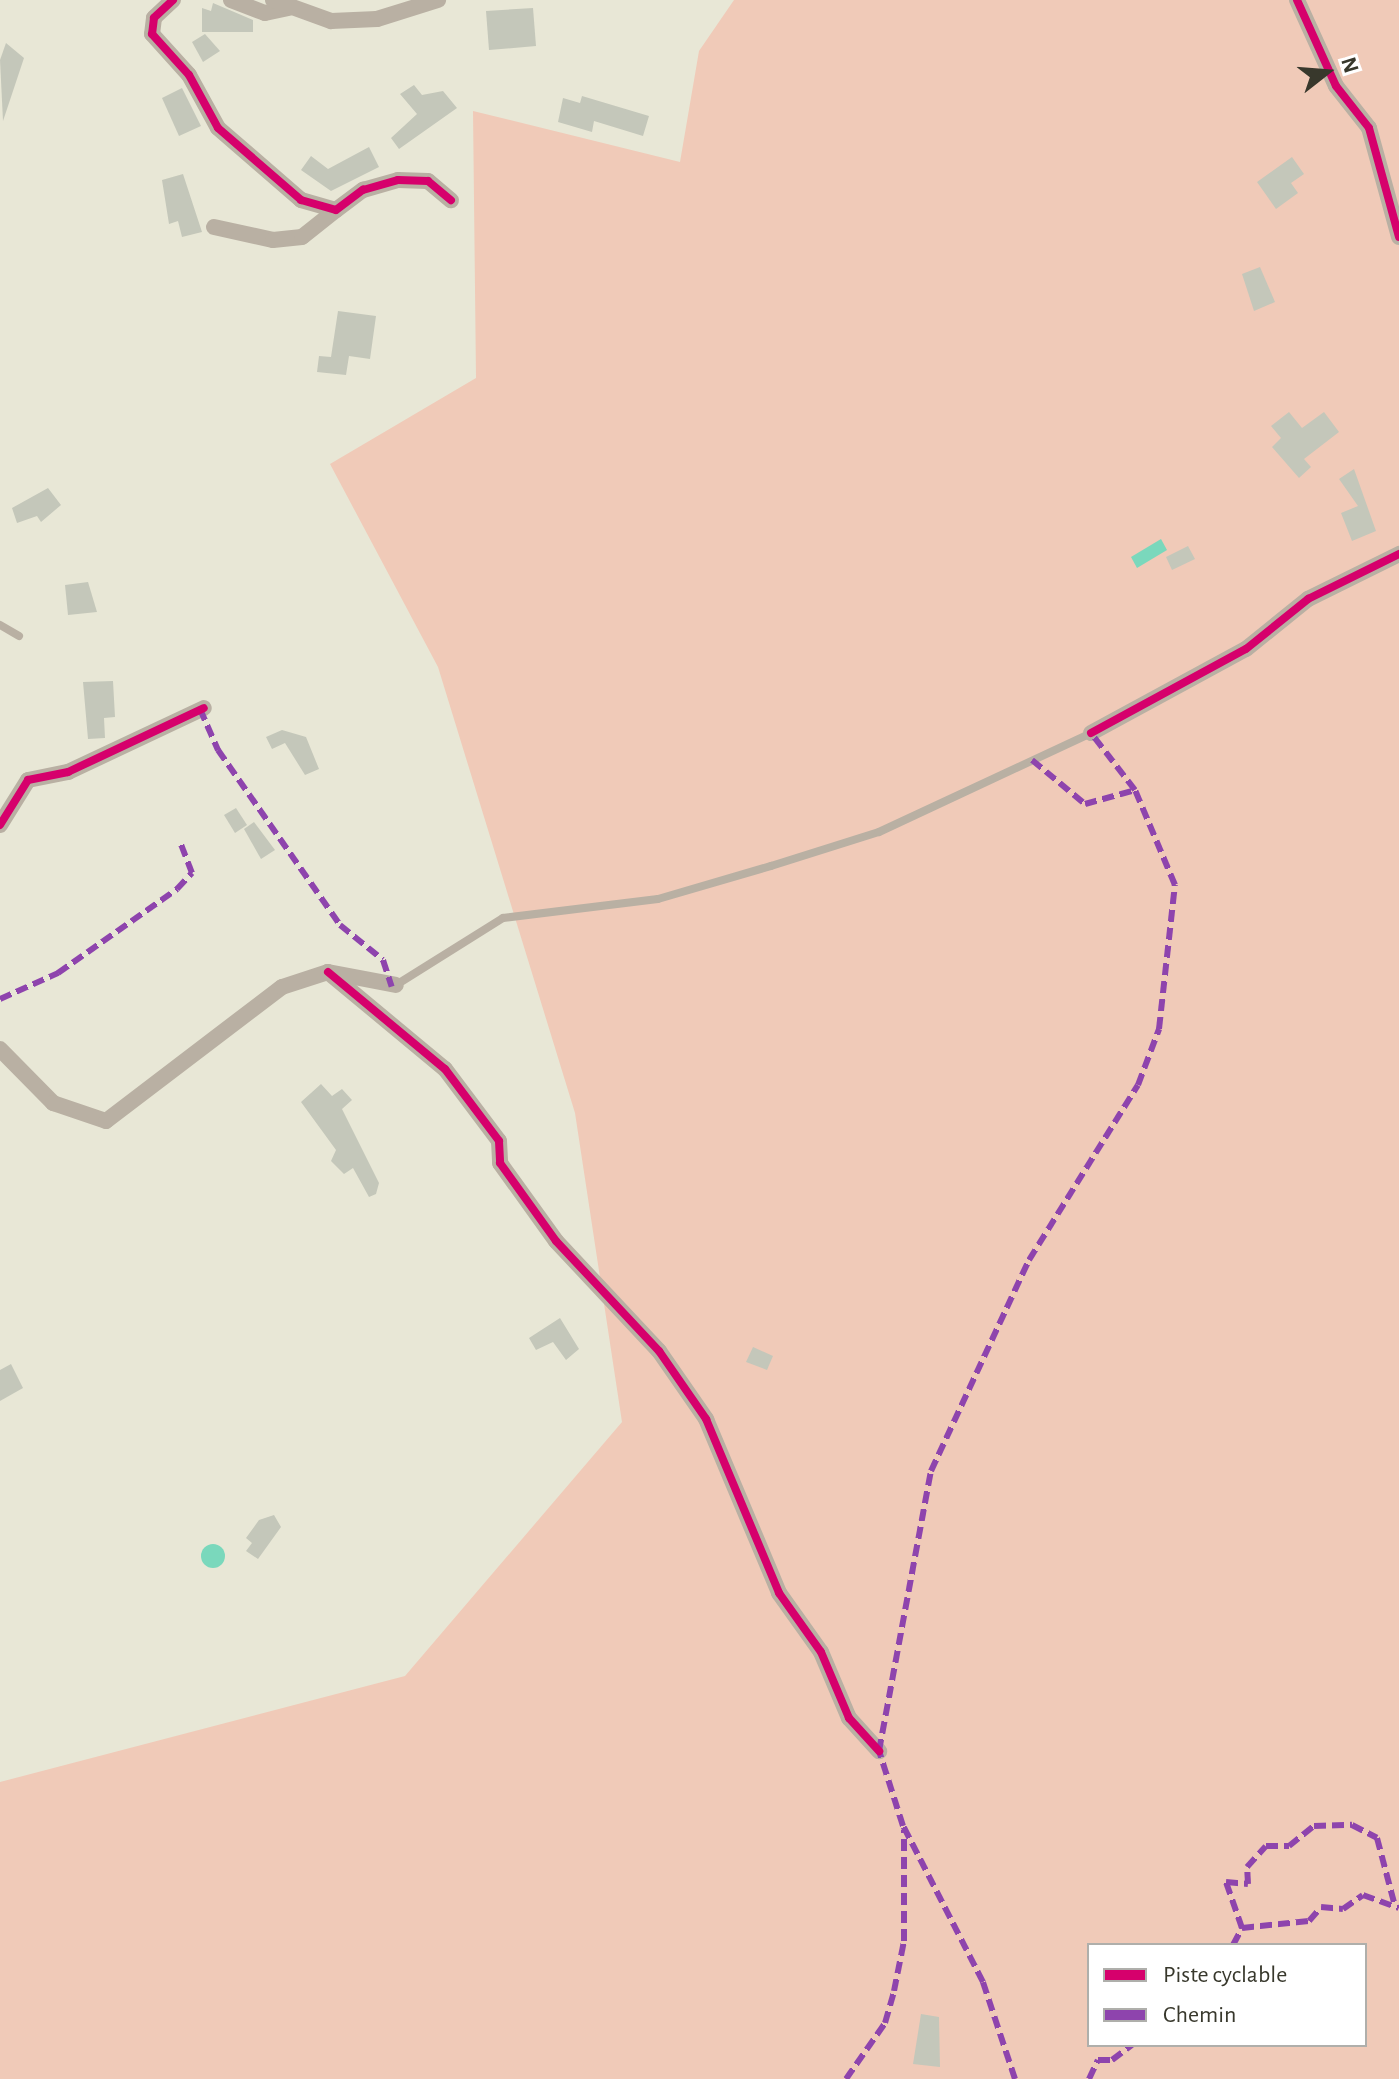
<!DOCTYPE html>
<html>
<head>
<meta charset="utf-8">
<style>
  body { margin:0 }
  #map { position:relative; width:1399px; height:2079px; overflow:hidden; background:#e8e7d6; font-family:"Alegreya Sans",sans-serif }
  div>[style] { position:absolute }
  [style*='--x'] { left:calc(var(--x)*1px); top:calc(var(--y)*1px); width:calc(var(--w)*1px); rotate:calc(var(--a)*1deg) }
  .green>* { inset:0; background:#f0cab8 }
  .water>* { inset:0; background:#7ad8bc }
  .round { border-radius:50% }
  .building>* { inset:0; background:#c4c7ba }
  .lane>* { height:8px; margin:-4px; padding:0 4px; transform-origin:4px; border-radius:4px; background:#b9b0a3 }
  .street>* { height:16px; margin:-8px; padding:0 8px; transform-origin:8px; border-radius:8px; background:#b9b0a3 }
  .quiet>* { height:6px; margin-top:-3px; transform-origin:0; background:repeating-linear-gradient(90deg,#8e44ad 0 12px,transparent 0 18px) }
  .cycleway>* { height:8px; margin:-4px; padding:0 4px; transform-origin:4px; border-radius:4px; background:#d6006c }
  span { translate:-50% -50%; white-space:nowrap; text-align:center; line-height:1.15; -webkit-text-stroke:8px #fff; paint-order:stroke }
  .legend { position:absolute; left:1087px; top:1943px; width:280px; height:104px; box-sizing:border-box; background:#fff; border:2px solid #afafab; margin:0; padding:10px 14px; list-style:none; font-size:24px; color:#38382c }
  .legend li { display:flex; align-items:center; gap:16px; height:40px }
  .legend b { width:40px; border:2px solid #afafab }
  .north { position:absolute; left:1287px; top:32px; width:80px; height:80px; -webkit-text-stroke:6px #fff; paint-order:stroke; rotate:73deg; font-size:22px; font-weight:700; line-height:32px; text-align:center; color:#38382c }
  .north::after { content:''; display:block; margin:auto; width:28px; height:36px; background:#38382c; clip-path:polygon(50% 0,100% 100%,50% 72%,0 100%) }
</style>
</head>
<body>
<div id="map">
  <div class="green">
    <div style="clip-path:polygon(evenodd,734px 0,1399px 0,1399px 2079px,0 2079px,0 1782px,405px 1676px,622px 1422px,575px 1113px,438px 667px,330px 464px,476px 378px,473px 111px,680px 162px,699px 51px,734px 0,1089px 1945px,1365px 1945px,1365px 2045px,1089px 2045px,1089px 1945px)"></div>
  </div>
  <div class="water">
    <div style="clip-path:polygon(1161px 539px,1167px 550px,1137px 568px,1131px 557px)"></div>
    <div class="round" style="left:201px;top:1544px;width:24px;height:24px"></div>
  </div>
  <div class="building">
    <div style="clip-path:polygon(213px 3px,253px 20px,253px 32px,202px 32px,202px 8px,211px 11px)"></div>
    <div style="clip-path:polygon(533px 8px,536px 46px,489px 50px,486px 11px)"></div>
    <div style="clip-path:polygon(205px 34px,220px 51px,203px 62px,192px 42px)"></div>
    <div style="clip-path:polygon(6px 43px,24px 58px,3px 121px,0 60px)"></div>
    <div style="clip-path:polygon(414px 85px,422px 95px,443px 91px,457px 108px,399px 149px,391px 138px,417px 114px,400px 94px)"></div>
    <div style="clip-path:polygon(182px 88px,201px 126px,179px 136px,162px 98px)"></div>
    <div style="clip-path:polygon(582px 96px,649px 116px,643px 136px,594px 121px,592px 132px,558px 122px,563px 98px,580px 103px)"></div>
    <div style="clip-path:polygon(369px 147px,379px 167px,331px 191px,301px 170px,311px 156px,328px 169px)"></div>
    <div style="clip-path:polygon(1292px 157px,1304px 174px,1291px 183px,1298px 193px,1276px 209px,1257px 182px)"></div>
    <div style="clip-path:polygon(183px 174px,202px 232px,182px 237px,178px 221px,169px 224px,162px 180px)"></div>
    <div style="clip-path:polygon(1260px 267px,1275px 302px,1254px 311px,1242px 274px)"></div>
    <div style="clip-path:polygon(338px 311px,376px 316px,370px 359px,349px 356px,346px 375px,317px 372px,319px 356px,331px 357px)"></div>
    <div style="clip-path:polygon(1289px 412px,1302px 428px,1324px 412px,1339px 432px,1304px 459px,1311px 467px,1299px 478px,1272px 447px,1281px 438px,1271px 426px)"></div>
    <div style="clip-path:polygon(1354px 469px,1376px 531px,1352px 541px,1341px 513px,1358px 506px,1339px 479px)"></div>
    <div style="clip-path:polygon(48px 488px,61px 505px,41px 522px,37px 516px,17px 523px,12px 508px)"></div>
    <div style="clip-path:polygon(1188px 546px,1195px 559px,1172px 570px,1166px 557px)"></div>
    <div style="clip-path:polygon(88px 582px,97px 612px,68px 615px,65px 585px)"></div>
    <div style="clip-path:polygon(113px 681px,115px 717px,104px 718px,105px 738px,88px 739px,83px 682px)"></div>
    <div style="clip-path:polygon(282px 730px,306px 737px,319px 769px,305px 775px,285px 743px,272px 749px,266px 737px)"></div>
    <div style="clip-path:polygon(236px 808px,247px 825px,235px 833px,224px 815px)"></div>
    <div style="clip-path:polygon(254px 822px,275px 850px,261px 859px,244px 829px)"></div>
    <div style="clip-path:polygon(321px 1084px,332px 1096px,342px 1089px,352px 1100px,342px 1109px,379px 1183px,376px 1194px,369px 1197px,353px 1168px,344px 1174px,331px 1161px,336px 1150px,301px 1102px)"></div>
    <div style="clip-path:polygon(560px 1318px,579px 1349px,566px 1360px,553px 1342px,536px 1350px,529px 1338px)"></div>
    <div style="clip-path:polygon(753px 1347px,773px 1356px,767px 1370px,746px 1362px)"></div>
    <div style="clip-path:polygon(11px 1364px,23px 1388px,0 1401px,0 1370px)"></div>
    <div style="clip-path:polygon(274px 1515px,281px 1527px,258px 1559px,246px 1551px,252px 1543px,246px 1538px,259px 1520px)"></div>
    <div style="clip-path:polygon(921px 2014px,939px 2017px,940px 2067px,913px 2064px)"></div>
  </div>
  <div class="lane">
    <div style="--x:0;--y:625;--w:22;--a:30"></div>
    <div style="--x:396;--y:985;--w:126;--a:-32.1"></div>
    <div style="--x:503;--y:918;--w:156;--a:-7"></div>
    <div style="--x:658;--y:899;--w:118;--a:-16.3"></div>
    <div style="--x:771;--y:866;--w:113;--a:-17.5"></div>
    <div style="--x:879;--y:832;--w:234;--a:-25"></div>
  </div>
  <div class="street">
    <div style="--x:173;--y:0;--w:26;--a:137"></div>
    <div style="--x:154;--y:18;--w:16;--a:97"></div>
    <div style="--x:152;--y:34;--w:55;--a:47.9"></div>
    <div style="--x:189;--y:75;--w:60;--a:61.3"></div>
    <div style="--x:218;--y:128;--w:110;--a:40.9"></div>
    <div style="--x:301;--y:200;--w:36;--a:16"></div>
    <div style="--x:336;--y:210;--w:34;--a:-37"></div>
    <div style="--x:363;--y:190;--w:36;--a:-16"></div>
    <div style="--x:398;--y:180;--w:30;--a:2"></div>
    <div style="--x:428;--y:181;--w:30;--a:40"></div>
    <div style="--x:231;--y:0;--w:36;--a:21"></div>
    <div style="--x:265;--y:13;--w:24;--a:-12"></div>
    <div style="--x:273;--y:0;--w:62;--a:19.9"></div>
    <div style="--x:331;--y:21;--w:46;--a:-2.5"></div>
    <div style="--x:377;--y:19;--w:64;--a:-17.3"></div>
    <div style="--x:1297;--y:0;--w:94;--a:65.6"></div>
    <div style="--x:1336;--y:86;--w:53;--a:51.8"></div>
    <div style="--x:1369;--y:128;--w:113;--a:74.6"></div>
    <div style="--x:214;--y:227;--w:60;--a:12.4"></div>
    <div style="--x:273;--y:240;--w:29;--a:-6"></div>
    <div style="--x:302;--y:237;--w:43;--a:-38.5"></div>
    <div style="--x:1091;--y:733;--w:176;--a:-28.5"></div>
    <div style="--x:1246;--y:649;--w:80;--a:-38.9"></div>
    <div style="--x:1308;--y:599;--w:102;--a:-26.3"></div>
    <div style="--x:0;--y:825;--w:53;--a:-58.1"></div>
    <div style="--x:28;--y:780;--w:41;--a:-11.3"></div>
    <div style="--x:68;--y:772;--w:150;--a:-25.2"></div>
    <div style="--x:328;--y:972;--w:152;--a:39.7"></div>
    <div style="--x:445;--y:1069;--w:90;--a:53.1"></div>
    <div style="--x:499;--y:1141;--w:22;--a:87"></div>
    <div style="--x:500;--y:1163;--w:96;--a:54.3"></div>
    <div style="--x:556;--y:1241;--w:151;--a:46.9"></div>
    <div style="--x:659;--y:1351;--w:83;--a:55.3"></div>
    <div style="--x:706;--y:1419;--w:189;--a:67.2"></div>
    <div style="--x:779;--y:1593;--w:72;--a:54.6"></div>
    <div style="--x:821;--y:1652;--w:72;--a:67"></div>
    <div style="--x:849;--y:1718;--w:45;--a:47.7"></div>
    <div style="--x:0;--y:1049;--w:76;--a:45.5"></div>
    <div style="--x:53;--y:1103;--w:56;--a:18.8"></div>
    <div style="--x:106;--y:1121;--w:221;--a:-37.3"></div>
    <div style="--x:282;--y:987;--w:48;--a:-18.1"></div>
    <div style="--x:328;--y:972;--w:69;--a:10.8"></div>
  </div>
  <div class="quiet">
    <div style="--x:200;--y:709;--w:45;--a:66.3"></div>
    <div style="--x:218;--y:750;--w:213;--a:55.1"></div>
    <div style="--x:340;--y:925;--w:55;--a:39.1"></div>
    <div style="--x:383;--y:960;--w:28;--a:72"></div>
    <div style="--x:1032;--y:760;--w:69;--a:39.7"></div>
    <div style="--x:1085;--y:804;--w:52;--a:-15.6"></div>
    <div style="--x:0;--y:999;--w:64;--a:-24.1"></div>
    <div style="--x:58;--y:973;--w:146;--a:-35.2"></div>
    <div style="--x:177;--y:889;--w:22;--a:-47"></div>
    <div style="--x:192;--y:873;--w:34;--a:-111"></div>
    <div style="--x:1242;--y:1928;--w:49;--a:-109.2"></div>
    <div style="--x:1226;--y:1882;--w:22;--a:5"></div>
    <div style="--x:1248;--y:1884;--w:17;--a:-93"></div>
    <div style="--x:1247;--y:1867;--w:28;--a:-48"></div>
    <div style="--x:1266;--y:1846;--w:23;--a:0"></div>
    <div style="--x:1289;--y:1846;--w:32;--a:-39"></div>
    <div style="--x:1314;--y:1826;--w:38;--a:-2"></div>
    <div style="--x:1352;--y:1825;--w:28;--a:27"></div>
    <div style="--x:1377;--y:1838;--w:70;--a:75.2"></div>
    <div style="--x:1233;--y:1945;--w:19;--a:-62"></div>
    <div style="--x:1242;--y:1928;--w:67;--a:-6"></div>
    <div style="--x:1309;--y:1921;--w:18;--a:-49"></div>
    <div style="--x:1321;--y:1907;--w:22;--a:5"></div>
    <div style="--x:1343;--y:1909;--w:24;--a:-35"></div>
    <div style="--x:1363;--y:1895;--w:38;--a:20"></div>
    <div style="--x:846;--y:2079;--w:68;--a:-55.1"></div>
    <div style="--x:885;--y:2023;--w:33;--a:-74"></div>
    <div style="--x:894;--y:1991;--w:51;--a:-78.7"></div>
    <div style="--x:904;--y:1941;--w:111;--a:-90"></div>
    <div style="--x:1015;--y:2079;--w:102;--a:-108.3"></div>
    <div style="--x:983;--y:1982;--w:175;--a:-117.1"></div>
    <div style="--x:903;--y:1826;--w:79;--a:-107.7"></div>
    <div style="--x:879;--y:1751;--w:285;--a:-79.5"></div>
    <div style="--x:931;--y:1471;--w:233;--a:-65.1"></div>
    <div style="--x:1029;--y:1260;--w:206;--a:-58.1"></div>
    <div style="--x:1138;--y:1085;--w:60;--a:-69.4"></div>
    <div style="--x:1159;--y:1029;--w:145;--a:-83.7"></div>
    <div style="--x:1175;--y:885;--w:103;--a:-112.8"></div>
    <div style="--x:1135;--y:790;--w:72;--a:-127.7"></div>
    <div style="--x:1089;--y:2079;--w:21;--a:-65"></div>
    <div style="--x:1098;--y:2060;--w:14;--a:0"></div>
    <div style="--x:1112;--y:2060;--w:25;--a:-37"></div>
  </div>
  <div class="cycleway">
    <div style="--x:173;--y:0;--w:26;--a:137"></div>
    <div style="--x:154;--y:18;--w:16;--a:97"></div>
    <div style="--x:152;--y:34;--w:55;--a:47.9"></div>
    <div style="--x:189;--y:75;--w:60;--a:61.3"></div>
    <div style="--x:218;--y:128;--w:110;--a:40.9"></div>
    <div style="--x:301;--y:200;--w:36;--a:16"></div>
    <div style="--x:336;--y:210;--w:34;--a:-37"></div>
    <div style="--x:363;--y:190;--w:36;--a:-16"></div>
    <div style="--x:398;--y:180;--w:30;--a:2"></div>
    <div style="--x:428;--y:181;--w:30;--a:40"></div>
    <div style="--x:1297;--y:0;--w:94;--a:65.6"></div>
    <div style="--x:1336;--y:86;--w:53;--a:51.8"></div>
    <div style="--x:1369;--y:128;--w:113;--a:74.6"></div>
    <div style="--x:1091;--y:733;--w:176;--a:-28.5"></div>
    <div style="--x:1246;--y:649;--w:80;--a:-38.9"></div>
    <div style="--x:1308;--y:599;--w:102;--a:-26.3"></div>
    <div style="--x:0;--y:825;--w:53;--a:-58.1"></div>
    <div style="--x:28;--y:780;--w:41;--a:-11.3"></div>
    <div style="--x:68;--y:772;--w:150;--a:-25.2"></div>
    <div style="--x:328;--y:972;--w:152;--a:39.7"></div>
    <div style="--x:445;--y:1069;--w:90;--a:53.1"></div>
    <div style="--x:499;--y:1141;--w:22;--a:87"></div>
    <div style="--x:500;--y:1163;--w:96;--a:54.3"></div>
    <div style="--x:556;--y:1241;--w:151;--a:46.9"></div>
    <div style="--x:659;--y:1351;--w:83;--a:55.3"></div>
    <div style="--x:706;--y:1419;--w:189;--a:67.2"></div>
    <div style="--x:779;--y:1593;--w:72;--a:54.6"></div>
    <div style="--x:821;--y:1652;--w:72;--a:67"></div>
    <div style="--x:849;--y:1718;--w:45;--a:47.7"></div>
  </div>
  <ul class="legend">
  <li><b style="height:10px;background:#d6006c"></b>Piste cyclable</li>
  <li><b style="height:10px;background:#8e44ad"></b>Chemin</li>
  </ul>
  <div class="north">N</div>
</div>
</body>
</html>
